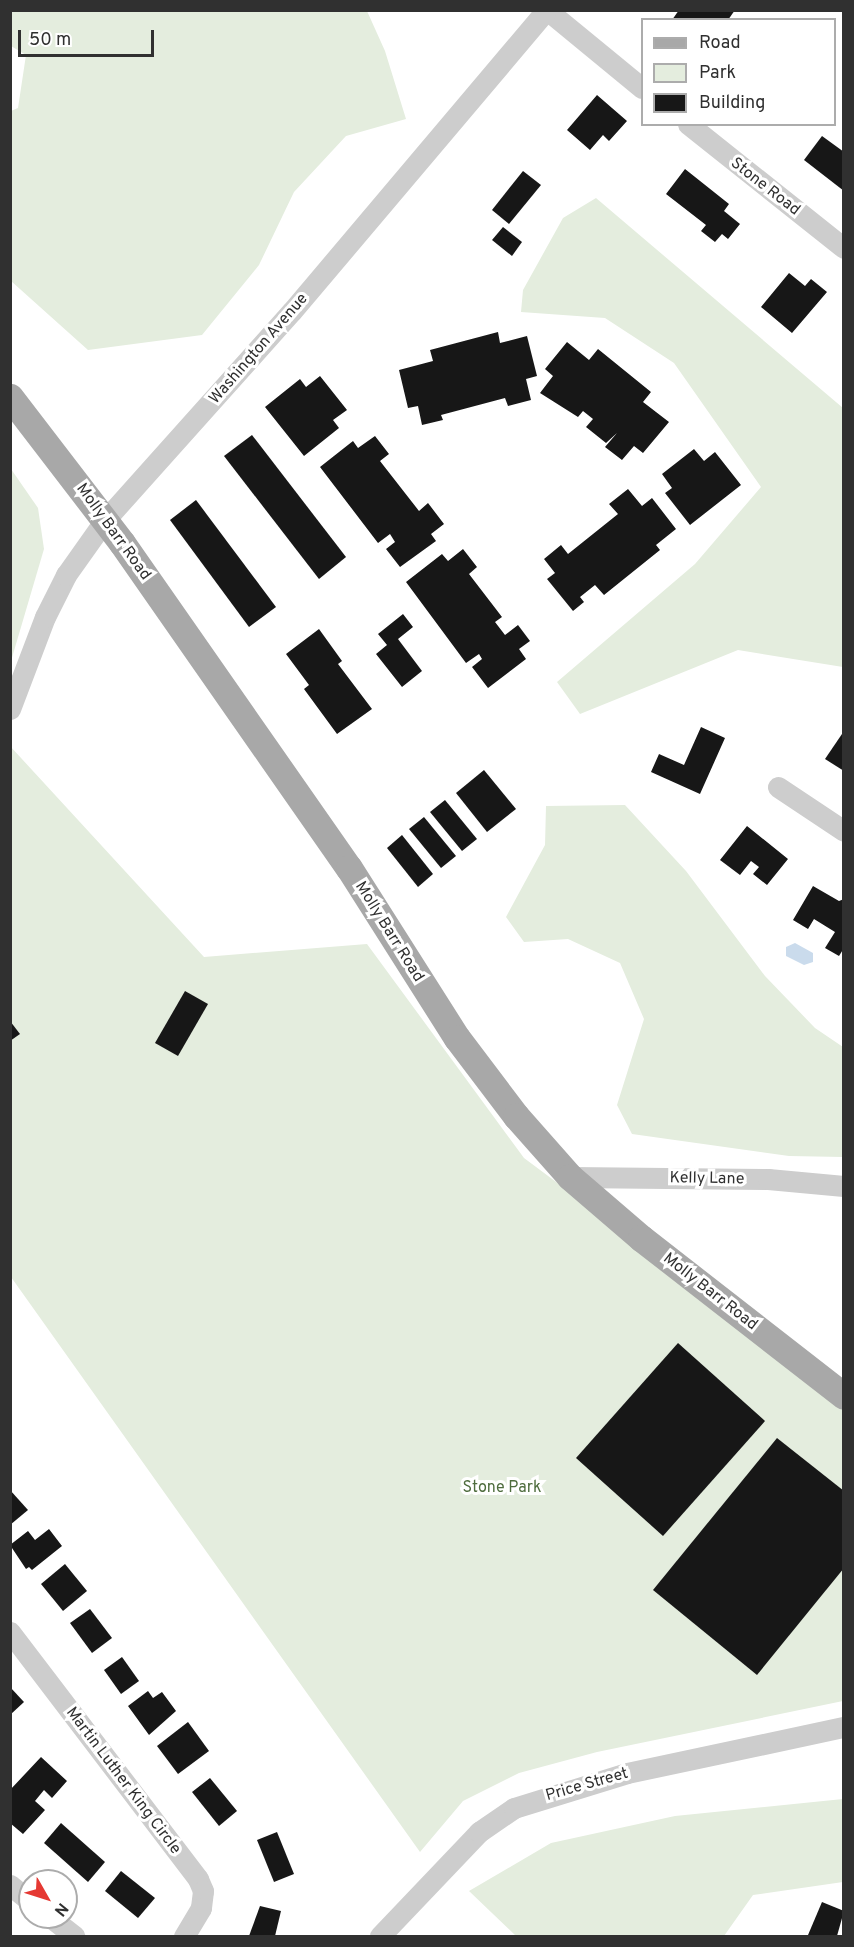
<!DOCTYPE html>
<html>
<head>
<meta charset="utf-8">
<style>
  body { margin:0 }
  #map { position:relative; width:854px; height:1947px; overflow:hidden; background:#fff; font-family:Overpass,sans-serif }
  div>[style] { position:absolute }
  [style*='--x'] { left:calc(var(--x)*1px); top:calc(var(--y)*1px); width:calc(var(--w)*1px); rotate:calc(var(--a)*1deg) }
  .green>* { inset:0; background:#e4edde }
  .water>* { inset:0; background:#cadbec }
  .building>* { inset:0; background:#171717 }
  .minor>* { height:21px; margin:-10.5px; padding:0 10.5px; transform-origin:10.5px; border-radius:10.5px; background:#cdcdcd }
  .major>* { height:27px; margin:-13.5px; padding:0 13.5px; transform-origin:13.5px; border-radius:13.5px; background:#a8a8a8 }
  span { translate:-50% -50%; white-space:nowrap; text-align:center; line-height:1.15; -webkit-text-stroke:6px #fff; paint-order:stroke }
  .street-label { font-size:16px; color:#303030 }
  .park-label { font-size:16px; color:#4e6c3d }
  .frame { position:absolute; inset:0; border:12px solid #303030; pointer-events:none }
  .legend { position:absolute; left:641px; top:18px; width:195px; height:108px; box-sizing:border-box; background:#fff; border:2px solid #acacac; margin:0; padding:8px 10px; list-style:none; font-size:18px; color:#303030 }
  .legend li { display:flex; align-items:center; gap:12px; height:30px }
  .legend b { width:30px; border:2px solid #acacac }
  .north { position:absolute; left:18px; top:1869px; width:60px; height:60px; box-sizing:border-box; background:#fff; border:2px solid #acacac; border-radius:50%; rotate:129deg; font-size:16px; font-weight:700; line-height:24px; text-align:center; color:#303030 }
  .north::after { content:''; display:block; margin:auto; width:21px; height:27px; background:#e53933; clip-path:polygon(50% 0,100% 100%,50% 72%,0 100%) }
  .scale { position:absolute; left:18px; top:30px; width:136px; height:27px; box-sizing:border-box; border:3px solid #303030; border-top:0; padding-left:8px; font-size:18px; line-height:21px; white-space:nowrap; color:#303030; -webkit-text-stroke:4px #fff; paint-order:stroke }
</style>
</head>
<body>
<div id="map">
  <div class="green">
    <div style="clip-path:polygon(11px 10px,367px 11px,385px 51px,406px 119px,346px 136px,294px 192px,259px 265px,202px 335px,88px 350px,11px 281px,11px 111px,18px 108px,26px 55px,11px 46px)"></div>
    <div style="clip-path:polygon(596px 198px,843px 408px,843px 667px,738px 650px,580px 714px,557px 682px,695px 564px,761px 487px,674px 363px,605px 318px,521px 312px,523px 290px,563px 218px)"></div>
    <div style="clip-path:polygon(11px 469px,38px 508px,44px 549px,11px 661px)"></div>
    <div style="clip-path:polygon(10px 746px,204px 957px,367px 944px,524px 1158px,843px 1396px,843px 1701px,597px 1752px,519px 1773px,463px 1801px,420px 1852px,11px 1277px)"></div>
    <div style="clip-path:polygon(625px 805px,686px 871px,765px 976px,815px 1028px,843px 1047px,843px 1157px,789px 1156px,632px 1134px,617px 1105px,644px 1019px,620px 963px,568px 939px,524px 942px,506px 917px,545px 845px,546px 806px)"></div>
    <div style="clip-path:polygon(843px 1799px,843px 1882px,753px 1895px,724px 1936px,516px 1936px,469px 1891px,551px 1843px,675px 1816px)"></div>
  </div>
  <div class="water">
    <div style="clip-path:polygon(795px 943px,813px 953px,813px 962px,804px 965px,786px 956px,786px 947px)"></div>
  </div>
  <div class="building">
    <div style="clip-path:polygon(679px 10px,735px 10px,728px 20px,672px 20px)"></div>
    <div style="clip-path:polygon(597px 95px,627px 121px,609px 141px,603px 135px,590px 150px,567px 130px)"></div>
    <div style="clip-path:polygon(822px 136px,844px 152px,844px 191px,804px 160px)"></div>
    <div style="clip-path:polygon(685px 169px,729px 204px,724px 211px,740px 224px,728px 239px,722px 234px,715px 242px,701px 231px,706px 225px,666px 194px)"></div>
    <div style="clip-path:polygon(523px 171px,541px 185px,509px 224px,492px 210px)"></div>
    <div style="clip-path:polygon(503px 227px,522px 242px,512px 256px,492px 240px)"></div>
    <div style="clip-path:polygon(789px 273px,805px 286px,811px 279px,827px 292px,792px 333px,761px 307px)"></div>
    <div style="clip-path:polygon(498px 332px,500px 343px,527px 336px,537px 376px,526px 379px,531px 400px,508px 406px,505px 398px,441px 415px,443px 420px,422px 425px,418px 406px,408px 408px,399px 370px,433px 361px,430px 350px)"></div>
    <div style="clip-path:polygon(567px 342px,589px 360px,598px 349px,651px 392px,643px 402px,669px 422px,643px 453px,634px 446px,622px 460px,605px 447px,617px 433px,606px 443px,586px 427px,593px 419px,583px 411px,578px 417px,540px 393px,553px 376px,545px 369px)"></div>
    <div style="clip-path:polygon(320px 376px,347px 410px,333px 420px,339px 428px,304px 456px,265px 407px,300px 379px,306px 387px)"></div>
    <div style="clip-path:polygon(252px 435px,346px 557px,319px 579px,224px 456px)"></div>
    <div style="clip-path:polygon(375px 436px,389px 454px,380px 461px,419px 511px,428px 503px,444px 524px,431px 534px,436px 541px,400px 567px,386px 549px,395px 542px,390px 534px,378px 543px,320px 467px,353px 441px,358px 448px)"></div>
    <div style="clip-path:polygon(694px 449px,704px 461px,715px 452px,741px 485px,690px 525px,665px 493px,672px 488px,662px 474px)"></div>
    <div style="clip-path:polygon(628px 489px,642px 506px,652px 498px,676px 529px,656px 545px,660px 550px,604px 595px,595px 585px,580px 597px,584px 602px,573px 611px,547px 579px,555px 573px,544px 559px,561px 545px,568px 554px,618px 514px,609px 504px)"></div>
    <div style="clip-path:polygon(196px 500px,276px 607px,249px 627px,170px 520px)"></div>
    <div style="clip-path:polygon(463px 549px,477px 567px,469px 574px,502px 617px,495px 622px,505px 635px,518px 625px,530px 641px,519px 649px,526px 659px,488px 688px,472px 667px,482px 659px,479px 654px,466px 663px,406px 582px,442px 554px,448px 561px)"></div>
    <div style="clip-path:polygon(403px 614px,413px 627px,398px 639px,422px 671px,402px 687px,376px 654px,387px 645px,378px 634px)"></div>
    <div style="clip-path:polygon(319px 629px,342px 661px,338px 664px,372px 709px,337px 734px,304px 689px,309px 685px,286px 654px)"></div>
    <div style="clip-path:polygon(701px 727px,725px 738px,700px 794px,651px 772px,659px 754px,684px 765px)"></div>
    <div style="clip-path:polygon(844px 731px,844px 771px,825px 759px)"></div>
    <div style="clip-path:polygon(484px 770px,516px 809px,487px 832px,456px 793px)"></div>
    <div style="clip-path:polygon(445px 800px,477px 839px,462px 851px,430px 812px)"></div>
    <div style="clip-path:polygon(424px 817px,456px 856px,441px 868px,409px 829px)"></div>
    <div style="clip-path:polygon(747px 826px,788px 859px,767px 885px,753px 874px,759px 867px,751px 861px,740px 875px,720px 860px)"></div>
    <div style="clip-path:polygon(402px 835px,433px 874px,418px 887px,387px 848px)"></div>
    <div style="clip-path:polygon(813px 886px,839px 901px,844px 899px,844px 948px,839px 956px,825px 948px,835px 932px,814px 919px,808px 929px,793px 920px)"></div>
    <div style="clip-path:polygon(185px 991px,208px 1004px,178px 1056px,155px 1043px)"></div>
    <div style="clip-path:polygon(10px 1021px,20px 1034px,10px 1041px)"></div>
    <div style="clip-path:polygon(678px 1343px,765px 1421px,663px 1536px,576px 1458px)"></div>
    <div style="clip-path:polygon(777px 1438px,844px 1491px,844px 1568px,757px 1675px,653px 1590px)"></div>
    <div style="clip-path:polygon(10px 1490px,28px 1510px,10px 1525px)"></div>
    <div style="clip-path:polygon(49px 1529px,62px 1546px,32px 1570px,29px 1567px,26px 1569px,10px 1545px,28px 1531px,35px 1540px)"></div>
    <div style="clip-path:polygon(65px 1564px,87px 1591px,63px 1611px,41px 1584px)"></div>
    <div style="clip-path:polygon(90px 1609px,112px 1638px,92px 1653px,70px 1623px)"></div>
    <div style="clip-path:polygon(122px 1657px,139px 1681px,121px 1694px,104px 1670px)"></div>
    <div style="clip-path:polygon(10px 1687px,24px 1702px,10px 1715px)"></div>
    <div style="clip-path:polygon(148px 1691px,153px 1698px,162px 1692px,176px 1711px,149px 1735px,128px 1706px)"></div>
    <div style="clip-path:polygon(188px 1722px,209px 1751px,178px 1774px,157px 1746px)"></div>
    <div style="clip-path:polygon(41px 1757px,67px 1781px,52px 1798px,44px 1790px,35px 1801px,45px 1810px,23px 1834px,10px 1823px,10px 1790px)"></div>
    <div style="clip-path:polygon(210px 1778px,237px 1811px,219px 1826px,192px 1792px)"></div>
    <div style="clip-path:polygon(61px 1823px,105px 1862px,88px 1882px,44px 1843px)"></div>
    <div style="clip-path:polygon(277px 1832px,294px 1874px,274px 1882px,257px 1840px)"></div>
    <div style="clip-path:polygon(121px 1871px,155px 1898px,138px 1918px,105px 1891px)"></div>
    <div style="clip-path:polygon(822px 1902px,844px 1911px,837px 1936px,808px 1935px)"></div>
    <div style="clip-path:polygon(260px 1906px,281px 1911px,275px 1936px,249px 1936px)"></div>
  </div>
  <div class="minor">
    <div style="--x:547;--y:10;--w:123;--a:39.4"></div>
    <div style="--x:688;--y:124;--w:199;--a:38.5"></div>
    <div style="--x:10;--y:709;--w:98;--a:-69.2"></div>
    <div style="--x:45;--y:617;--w:47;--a:-63.4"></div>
    <div style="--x:66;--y:575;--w:67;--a:-54.7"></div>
    <div style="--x:105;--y:520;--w:280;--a:-48.2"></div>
    <div style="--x:292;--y:311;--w:394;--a:-49.8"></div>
    <div style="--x:778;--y:787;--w:79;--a:33.7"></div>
    <div style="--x:570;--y:1177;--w:198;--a:0.6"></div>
    <div style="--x:768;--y:1179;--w:76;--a:5.3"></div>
    <div style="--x:10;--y:1632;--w:310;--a:52.7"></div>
    <div style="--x:198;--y:1879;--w:13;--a:67"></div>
    <div style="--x:203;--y:1891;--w:17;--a:97"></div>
    <div style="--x:201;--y:1908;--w:33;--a:121"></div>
    <div style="--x:10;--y:1885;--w:26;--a:39"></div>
    <div style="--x:50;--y:1917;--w:31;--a:38"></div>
    <div style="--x:380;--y:1936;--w:144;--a:-46.4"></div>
    <div style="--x:479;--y:1832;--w:42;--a:-34.4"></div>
    <div style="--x:514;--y:1808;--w:118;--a:-17.2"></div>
    <div style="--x:627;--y:1773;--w:222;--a:-12"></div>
  </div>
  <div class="major">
    <div style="--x:10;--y:397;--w:184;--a:52.5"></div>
    <div style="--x:122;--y:543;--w:396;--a:55.1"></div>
    <div style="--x:349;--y:868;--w:201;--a:57.6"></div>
    <div style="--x:457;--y:1038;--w:98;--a:52.9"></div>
    <div style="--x:516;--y:1116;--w:81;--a:48.5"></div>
    <div style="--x:570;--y:1177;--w:94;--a:40.7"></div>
    <div style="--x:641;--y:1238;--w:257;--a:37.9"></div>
  </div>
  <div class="street-label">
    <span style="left:765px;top:187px;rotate:38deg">Stone Road</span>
    <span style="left:259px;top:349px;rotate:-49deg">Washington Avenue</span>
    <span style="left:113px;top:532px;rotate:54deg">Molly Barr Road</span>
    <span style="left:389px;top:932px;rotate:58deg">Molly Barr Road</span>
    <span style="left:707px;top:1179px;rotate:1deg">Kelly Lane</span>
    <span style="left:710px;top:1292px;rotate:38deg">Molly Barr Road</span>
    <span style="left:123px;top:1781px;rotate:53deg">Martin Luther King Circle</span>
    <span style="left:587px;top:1785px;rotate:-16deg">Price Street</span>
  </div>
  <div class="park-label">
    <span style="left:502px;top:1488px">Stone Park</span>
  </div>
  <div class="frame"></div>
  <ul class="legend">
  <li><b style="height:8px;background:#a8a8a8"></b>Road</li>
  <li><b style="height:16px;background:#e4edde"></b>Park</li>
  <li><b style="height:16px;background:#171717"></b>Building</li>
  </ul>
  <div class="north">N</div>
  <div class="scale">50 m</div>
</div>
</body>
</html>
